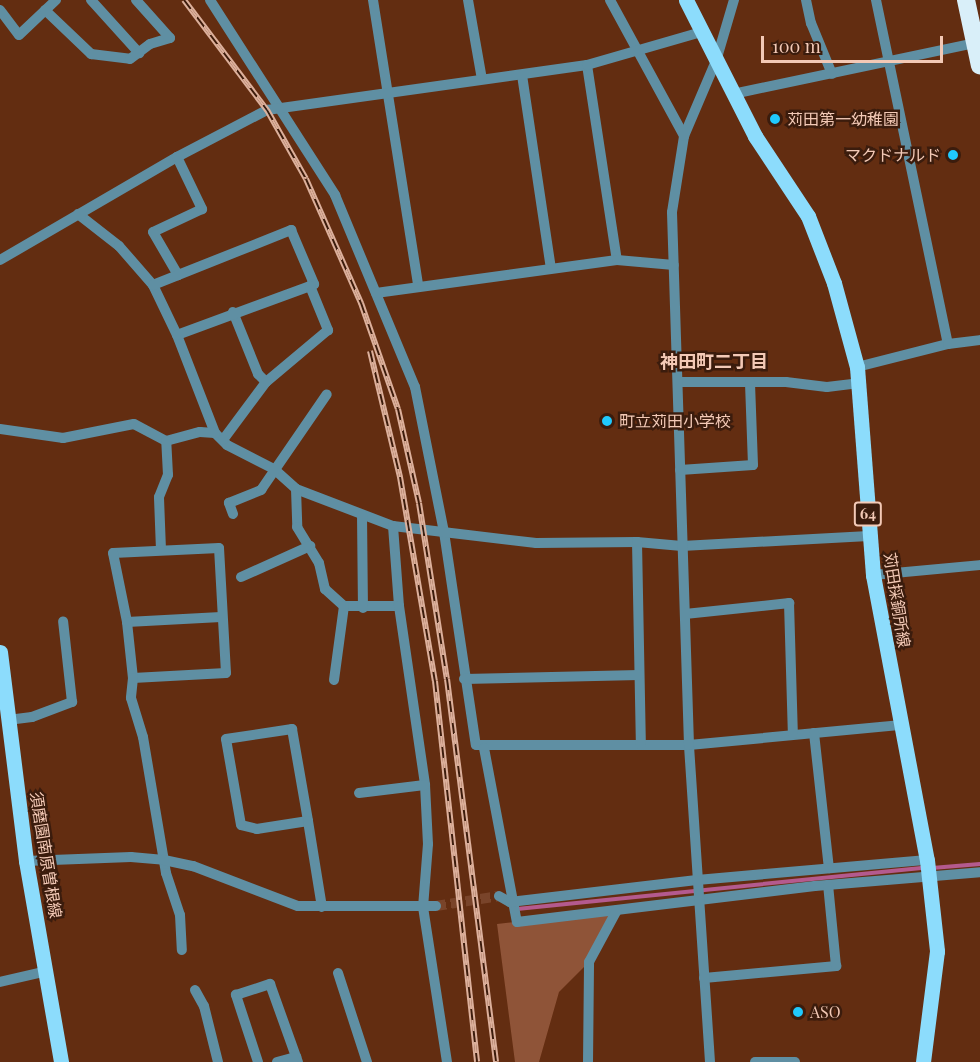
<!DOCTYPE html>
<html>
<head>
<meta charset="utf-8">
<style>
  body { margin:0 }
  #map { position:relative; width:980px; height:1062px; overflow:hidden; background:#632d11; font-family:"Playfair Display","Noto Sans JP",serif }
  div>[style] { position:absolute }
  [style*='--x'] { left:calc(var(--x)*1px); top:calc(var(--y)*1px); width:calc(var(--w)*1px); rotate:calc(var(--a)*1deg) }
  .green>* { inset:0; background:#8f5438 }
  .stream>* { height:4px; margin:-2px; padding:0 2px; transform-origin:2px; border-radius:2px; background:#b45a8e }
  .minor-tunnel>* { height:10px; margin-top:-5px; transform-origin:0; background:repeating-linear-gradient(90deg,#79442a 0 10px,transparent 0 15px) }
  .minor>* { height:10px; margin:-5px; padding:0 5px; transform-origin:5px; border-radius:5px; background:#5f8fa3 }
  .major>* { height:15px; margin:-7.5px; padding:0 7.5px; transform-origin:7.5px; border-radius:7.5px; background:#8cdcfc }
  .highway>* { height:18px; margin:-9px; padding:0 9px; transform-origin:9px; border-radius:9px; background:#d9eff9 }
  .rail>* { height:6px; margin-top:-3px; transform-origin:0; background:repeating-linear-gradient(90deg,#3b1c0d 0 11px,#dcb09c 0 22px); box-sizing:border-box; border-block:2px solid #dcb09c }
  .dots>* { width:16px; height:16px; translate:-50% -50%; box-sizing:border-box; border:3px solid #3b1c0d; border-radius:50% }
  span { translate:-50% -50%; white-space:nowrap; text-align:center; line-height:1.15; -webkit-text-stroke:5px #3b1c0d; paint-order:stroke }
  .shield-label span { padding:2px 4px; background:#3b1c0d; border:2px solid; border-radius:4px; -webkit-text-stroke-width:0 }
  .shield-label { font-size:15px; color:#f3c9b6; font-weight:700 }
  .poi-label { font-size:16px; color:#f3c9b6 }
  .left { translate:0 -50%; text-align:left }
  .right { translate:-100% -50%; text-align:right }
  .street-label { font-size:16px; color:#f3c9b6 }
  .neighbourhood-label { font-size:18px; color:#f3c9b6; font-weight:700 }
  .scale { position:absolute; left:761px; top:36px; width:182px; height:27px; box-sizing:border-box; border:3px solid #f3c9b6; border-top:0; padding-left:8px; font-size:18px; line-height:21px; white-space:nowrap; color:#f3c9b6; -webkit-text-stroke:4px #3b1c0d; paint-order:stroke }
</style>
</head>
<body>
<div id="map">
  <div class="green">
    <div style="clip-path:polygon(617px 910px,589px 962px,559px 992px,539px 1062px,515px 1062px,497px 924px)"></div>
  </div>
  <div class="stream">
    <div style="--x:932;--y:868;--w:48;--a:-4.8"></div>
    <div style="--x:517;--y:909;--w:409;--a:-5.8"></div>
  </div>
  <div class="minor-tunnel">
    <div style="--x:436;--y:906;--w:64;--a:-9"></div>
  </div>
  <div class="minor">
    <div style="--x:91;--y:0;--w:72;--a:47.8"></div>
    <div style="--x:210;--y:0;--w:232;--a:57.3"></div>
    <div style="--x:335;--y:195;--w:208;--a:67.4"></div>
    <div style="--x:415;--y:387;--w:148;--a:78.7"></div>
    <div style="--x:444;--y:532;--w:215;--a:81.5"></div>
    <div style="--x:476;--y:745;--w:213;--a:0"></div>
    <div style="--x:689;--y:745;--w:211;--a:-5.4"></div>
    <div style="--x:373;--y:0;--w:288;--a:81"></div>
    <div style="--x:468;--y:0;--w:80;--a:80"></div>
    <div style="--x:610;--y:0;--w:155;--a:61.4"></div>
    <div style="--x:806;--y:0;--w:24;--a:78"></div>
    <div style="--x:811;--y:23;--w:55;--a:67.6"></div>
    <div style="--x:876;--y:0;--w:351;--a:78.2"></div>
    <div style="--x:0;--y:10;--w:31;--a:53"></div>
    <div style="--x:19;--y:35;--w:51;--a:-43.4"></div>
    <div style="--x:45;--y:10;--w:64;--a:43.7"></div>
    <div style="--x:91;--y:54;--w:39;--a:7"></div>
    <div style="--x:130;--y:59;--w:25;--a:-37"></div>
    <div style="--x:150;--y:44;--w:21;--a:-17"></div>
    <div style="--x:170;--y:38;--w:51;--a:-131.8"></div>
    <div style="--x:587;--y:65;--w:197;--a:81.3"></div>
    <div style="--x:522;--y:75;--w:195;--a:81.5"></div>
    <div style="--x:733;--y:94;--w:252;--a:-11.9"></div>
    <div style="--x:177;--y:157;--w:58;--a:64.3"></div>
    <div style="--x:202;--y:209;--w:54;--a:154.9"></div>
    <div style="--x:153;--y:232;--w:50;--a:59.8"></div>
    <div style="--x:78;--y:214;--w:52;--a:38"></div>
    <div style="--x:119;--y:246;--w:52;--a:48.9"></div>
    <div style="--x:153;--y:285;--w:55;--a:64.4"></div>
    <div style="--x:177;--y:335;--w:105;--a:68.8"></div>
    <div style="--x:215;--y:433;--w:17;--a:45"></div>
    <div style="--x:227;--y:445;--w:53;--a:27.1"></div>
    <div style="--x:274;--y:469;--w:30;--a:42"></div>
    <div style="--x:296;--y:489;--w:104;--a:20.9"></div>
    <div style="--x:393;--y:526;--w:144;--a:6.8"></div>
    <div style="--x:536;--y:543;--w:101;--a:-0.6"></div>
    <div style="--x:637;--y:542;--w:45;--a:5.1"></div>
    <div style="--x:682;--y:546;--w:187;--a:-3.1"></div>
    <div style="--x:0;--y:260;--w:205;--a:-30.2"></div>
    <div style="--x:177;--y:157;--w:102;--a:-27.6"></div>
    <div style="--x:267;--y:110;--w:323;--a:-8"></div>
    <div style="--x:587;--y:65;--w:119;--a:-16.1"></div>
    <div style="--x:153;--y:285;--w:149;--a:-21.7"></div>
    <div style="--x:291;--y:230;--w:59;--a:66.9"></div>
    <div style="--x:314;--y:284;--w:4;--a:153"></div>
    <div style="--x:376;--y:293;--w:243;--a:-7.8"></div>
    <div style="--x:617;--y:260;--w:57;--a:5"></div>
    <div style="--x:233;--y:312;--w:67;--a:68"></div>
    <div style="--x:258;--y:374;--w:11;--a:45"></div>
    <div style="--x:177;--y:335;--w:142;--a:-20.2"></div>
    <div style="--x:310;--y:286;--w:48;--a:67.8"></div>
    <div style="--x:328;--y:330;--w:81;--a:140"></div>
    <div style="--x:266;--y:382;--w:72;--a:126.6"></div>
    <div style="--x:857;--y:367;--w:94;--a:-14.2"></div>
    <div style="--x:948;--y:344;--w:32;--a:-7"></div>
    <div style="--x:678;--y:382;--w:108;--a:0"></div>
    <div style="--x:786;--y:382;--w:41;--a:7"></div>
    <div style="--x:827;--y:387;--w:32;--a:-7"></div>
    <div style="--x:0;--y:429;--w:64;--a:8.1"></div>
    <div style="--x:63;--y:438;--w:72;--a:-11.2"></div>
    <div style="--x:134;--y:424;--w:36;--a:28"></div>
    <div style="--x:166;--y:441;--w:35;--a:-15"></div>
    <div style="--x:200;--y:432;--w:15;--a:4"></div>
    <div style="--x:680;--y:470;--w:73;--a:-3.9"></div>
    <div style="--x:753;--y:465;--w:83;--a:-92.1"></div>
    <div style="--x:296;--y:489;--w:38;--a:88"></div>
    <div style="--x:297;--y:527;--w:42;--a:58.6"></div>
    <div style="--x:319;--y:563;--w:27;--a:77"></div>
    <div style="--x:325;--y:589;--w:25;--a:42"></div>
    <div style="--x:344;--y:606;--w:55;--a:0"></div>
    <div style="--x:233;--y:514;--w:12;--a:-110"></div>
    <div style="--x:229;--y:503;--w:35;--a:-22"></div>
    <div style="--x:261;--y:490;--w:116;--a:-55.5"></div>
    <div style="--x:362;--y:515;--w:93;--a:89.4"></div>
    <div style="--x:393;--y:526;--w:80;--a:85.7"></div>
    <div style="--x:399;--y:606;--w:181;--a:81.7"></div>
    <div style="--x:425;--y:785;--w:59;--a:87.1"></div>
    <div style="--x:428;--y:844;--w:63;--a:94.5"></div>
    <div style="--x:423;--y:907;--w:157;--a:81.2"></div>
    <div style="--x:637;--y:542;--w:203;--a:88.9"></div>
    <div style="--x:161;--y:550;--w:53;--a:-92.2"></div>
    <div style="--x:159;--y:497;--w:24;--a:-68"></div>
    <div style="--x:168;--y:475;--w:34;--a:-93"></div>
    <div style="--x:873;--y:575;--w:107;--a:-5.3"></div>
    <div style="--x:241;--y:577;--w:76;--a:-24.2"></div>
    <div style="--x:685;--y:614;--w:105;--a:-6"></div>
    <div style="--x:789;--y:603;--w:131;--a:88.3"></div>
    <div style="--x:127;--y:622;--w:94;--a:-3"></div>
    <div style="--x:133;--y:678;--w:93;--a:-3.1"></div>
    <div style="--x:226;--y:673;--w:125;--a:-93.2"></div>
    <div style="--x:219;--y:548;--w:106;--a:177.3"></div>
    <div style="--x:113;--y:553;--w:70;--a:78.5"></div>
    <div style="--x:127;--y:622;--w:56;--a:83.9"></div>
    <div style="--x:133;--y:678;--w:20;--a:96"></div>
    <div style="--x:131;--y:698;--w:41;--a:72.9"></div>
    <div style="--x:143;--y:737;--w:138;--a:80.4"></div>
    <div style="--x:166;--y:873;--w:44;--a:71.6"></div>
    <div style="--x:180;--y:915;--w:35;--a:87"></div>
    <div style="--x:464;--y:679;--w:175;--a:-1.3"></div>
    <div style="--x:334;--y:680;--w:75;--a:-82.3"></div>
    <div style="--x:8;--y:720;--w:24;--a:-7"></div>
    <div style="--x:32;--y:717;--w:43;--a:-20.6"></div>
    <div style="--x:72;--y:702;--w:81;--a:-96.3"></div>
    <div style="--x:814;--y:733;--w:136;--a:83.7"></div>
    <div style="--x:484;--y:748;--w:177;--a:79.3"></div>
    <div style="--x:517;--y:922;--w:300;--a:-6.9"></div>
    <div style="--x:815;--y:886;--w:166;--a:-4.8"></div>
    <div style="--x:359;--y:793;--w:66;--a:-6.9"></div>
    <div style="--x:308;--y:821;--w:52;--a:171.1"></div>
    <div style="--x:257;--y:829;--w:16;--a:-166"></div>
    <div style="--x:241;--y:825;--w:87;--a:-99.9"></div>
    <div style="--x:226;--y:739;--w:67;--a:-8.6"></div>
    <div style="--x:292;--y:729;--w:93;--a:80.1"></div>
    <div style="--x:308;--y:821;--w:87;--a:80.8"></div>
    <div style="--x:26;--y:861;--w:105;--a:-2.2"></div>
    <div style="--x:131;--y:857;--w:33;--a:5"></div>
    <div style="--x:164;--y:860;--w:30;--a:12"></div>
    <div style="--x:193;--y:866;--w:112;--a:20.9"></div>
    <div style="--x:298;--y:906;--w:138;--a:0"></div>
    <div style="--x:499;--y:896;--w:13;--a:29"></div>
    <div style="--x:510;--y:902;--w:188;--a:-6.7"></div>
    <div style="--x:697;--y:880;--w:231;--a:-5"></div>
    <div style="--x:338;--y:973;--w:94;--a:72"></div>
    <div style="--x:704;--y:978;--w:133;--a:-5.2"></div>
    <div style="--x:836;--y:966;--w:81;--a:-95.6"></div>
    <div style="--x:0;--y:982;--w:48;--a:-13.2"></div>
    <div style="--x:195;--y:990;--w:18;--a:61"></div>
    <div style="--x:204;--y:1006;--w:58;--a:76"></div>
    <div style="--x:258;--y:1062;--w:71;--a:-108.2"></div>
    <div style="--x:236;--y:995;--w:36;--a:-18"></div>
    <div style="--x:270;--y:984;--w:83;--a:70.3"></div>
    <div style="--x:277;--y:1062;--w:20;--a:-15"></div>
    <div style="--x:588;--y:1062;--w:100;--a:-89.4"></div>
    <div style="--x:589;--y:962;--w:59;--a:-61.7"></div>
    <div style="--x:710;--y:1062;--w:318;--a:-93.8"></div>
    <div style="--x:689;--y:745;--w:533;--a:-91.83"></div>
    <div style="--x:672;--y:212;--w:77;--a:-81"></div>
    <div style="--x:684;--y:136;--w:82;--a:-66.9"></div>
    <div style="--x:716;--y:61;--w:64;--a:-73.6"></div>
    <div style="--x:755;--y:1062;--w:40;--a:0"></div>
  </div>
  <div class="major">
    <div style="--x:686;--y:0;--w:153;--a:63.1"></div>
    <div style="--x:755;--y:136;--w:96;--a:56.5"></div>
    <div style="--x:808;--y:216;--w:72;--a:68.8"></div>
    <div style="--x:834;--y:283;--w:87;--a:74.7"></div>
    <div style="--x:857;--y:367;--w:209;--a:85.6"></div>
    <div style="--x:873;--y:575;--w:290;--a:79.3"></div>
    <div style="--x:927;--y:860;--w:92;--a:83.7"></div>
    <div style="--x:937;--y:951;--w:112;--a:97.2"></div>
    <div style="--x:0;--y:652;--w:211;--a:82.9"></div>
    <div style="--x:26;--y:861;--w:204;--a:80.1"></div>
  </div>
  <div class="highway">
    <div style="--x:966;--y:0;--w:67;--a:78"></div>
  </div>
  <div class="rail">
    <div style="--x:184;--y:0;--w:138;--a:53"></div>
    <div style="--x:267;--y:110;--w:79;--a:60.5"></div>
    <div style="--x:306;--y:179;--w:136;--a:66.1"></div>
    <div style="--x:361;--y:303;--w:112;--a:70.8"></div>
    <div style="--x:398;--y:409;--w:96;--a:77.4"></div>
    <div style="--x:419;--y:503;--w:178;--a:81"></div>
    <div style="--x:447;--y:679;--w:386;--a:82.7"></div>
    <div style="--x:370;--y:351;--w:130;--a:76.6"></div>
    <div style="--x:400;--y:477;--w:207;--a:80.3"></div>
    <div style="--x:435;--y:681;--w:383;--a:83.7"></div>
  </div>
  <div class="dots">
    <div style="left:775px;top:119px;background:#20c9fd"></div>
    <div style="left:953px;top:155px;background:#20c9fd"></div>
    <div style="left:607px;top:421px;background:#20c9fd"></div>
    <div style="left:798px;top:1012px;background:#20c9fd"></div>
  </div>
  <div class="shield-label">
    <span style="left:868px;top:514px">64</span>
  </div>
  <div class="poi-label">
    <span class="left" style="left:787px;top:119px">苅田第一幼稚園</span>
    <span class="right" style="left:941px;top:155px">マクドナルド</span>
    <span class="left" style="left:619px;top:421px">町立苅田小学校</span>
    <span class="left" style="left:810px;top:1012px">ASO</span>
  </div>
  <div class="street-label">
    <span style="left:897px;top:600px;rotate:81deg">苅田採銅所線</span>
    <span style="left:46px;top:855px;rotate:81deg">須磨園南原曽根線</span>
  </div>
  <div class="neighbourhood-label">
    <span style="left:714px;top:361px">神田町二丁目</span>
  </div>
  <div class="scale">100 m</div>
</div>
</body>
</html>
